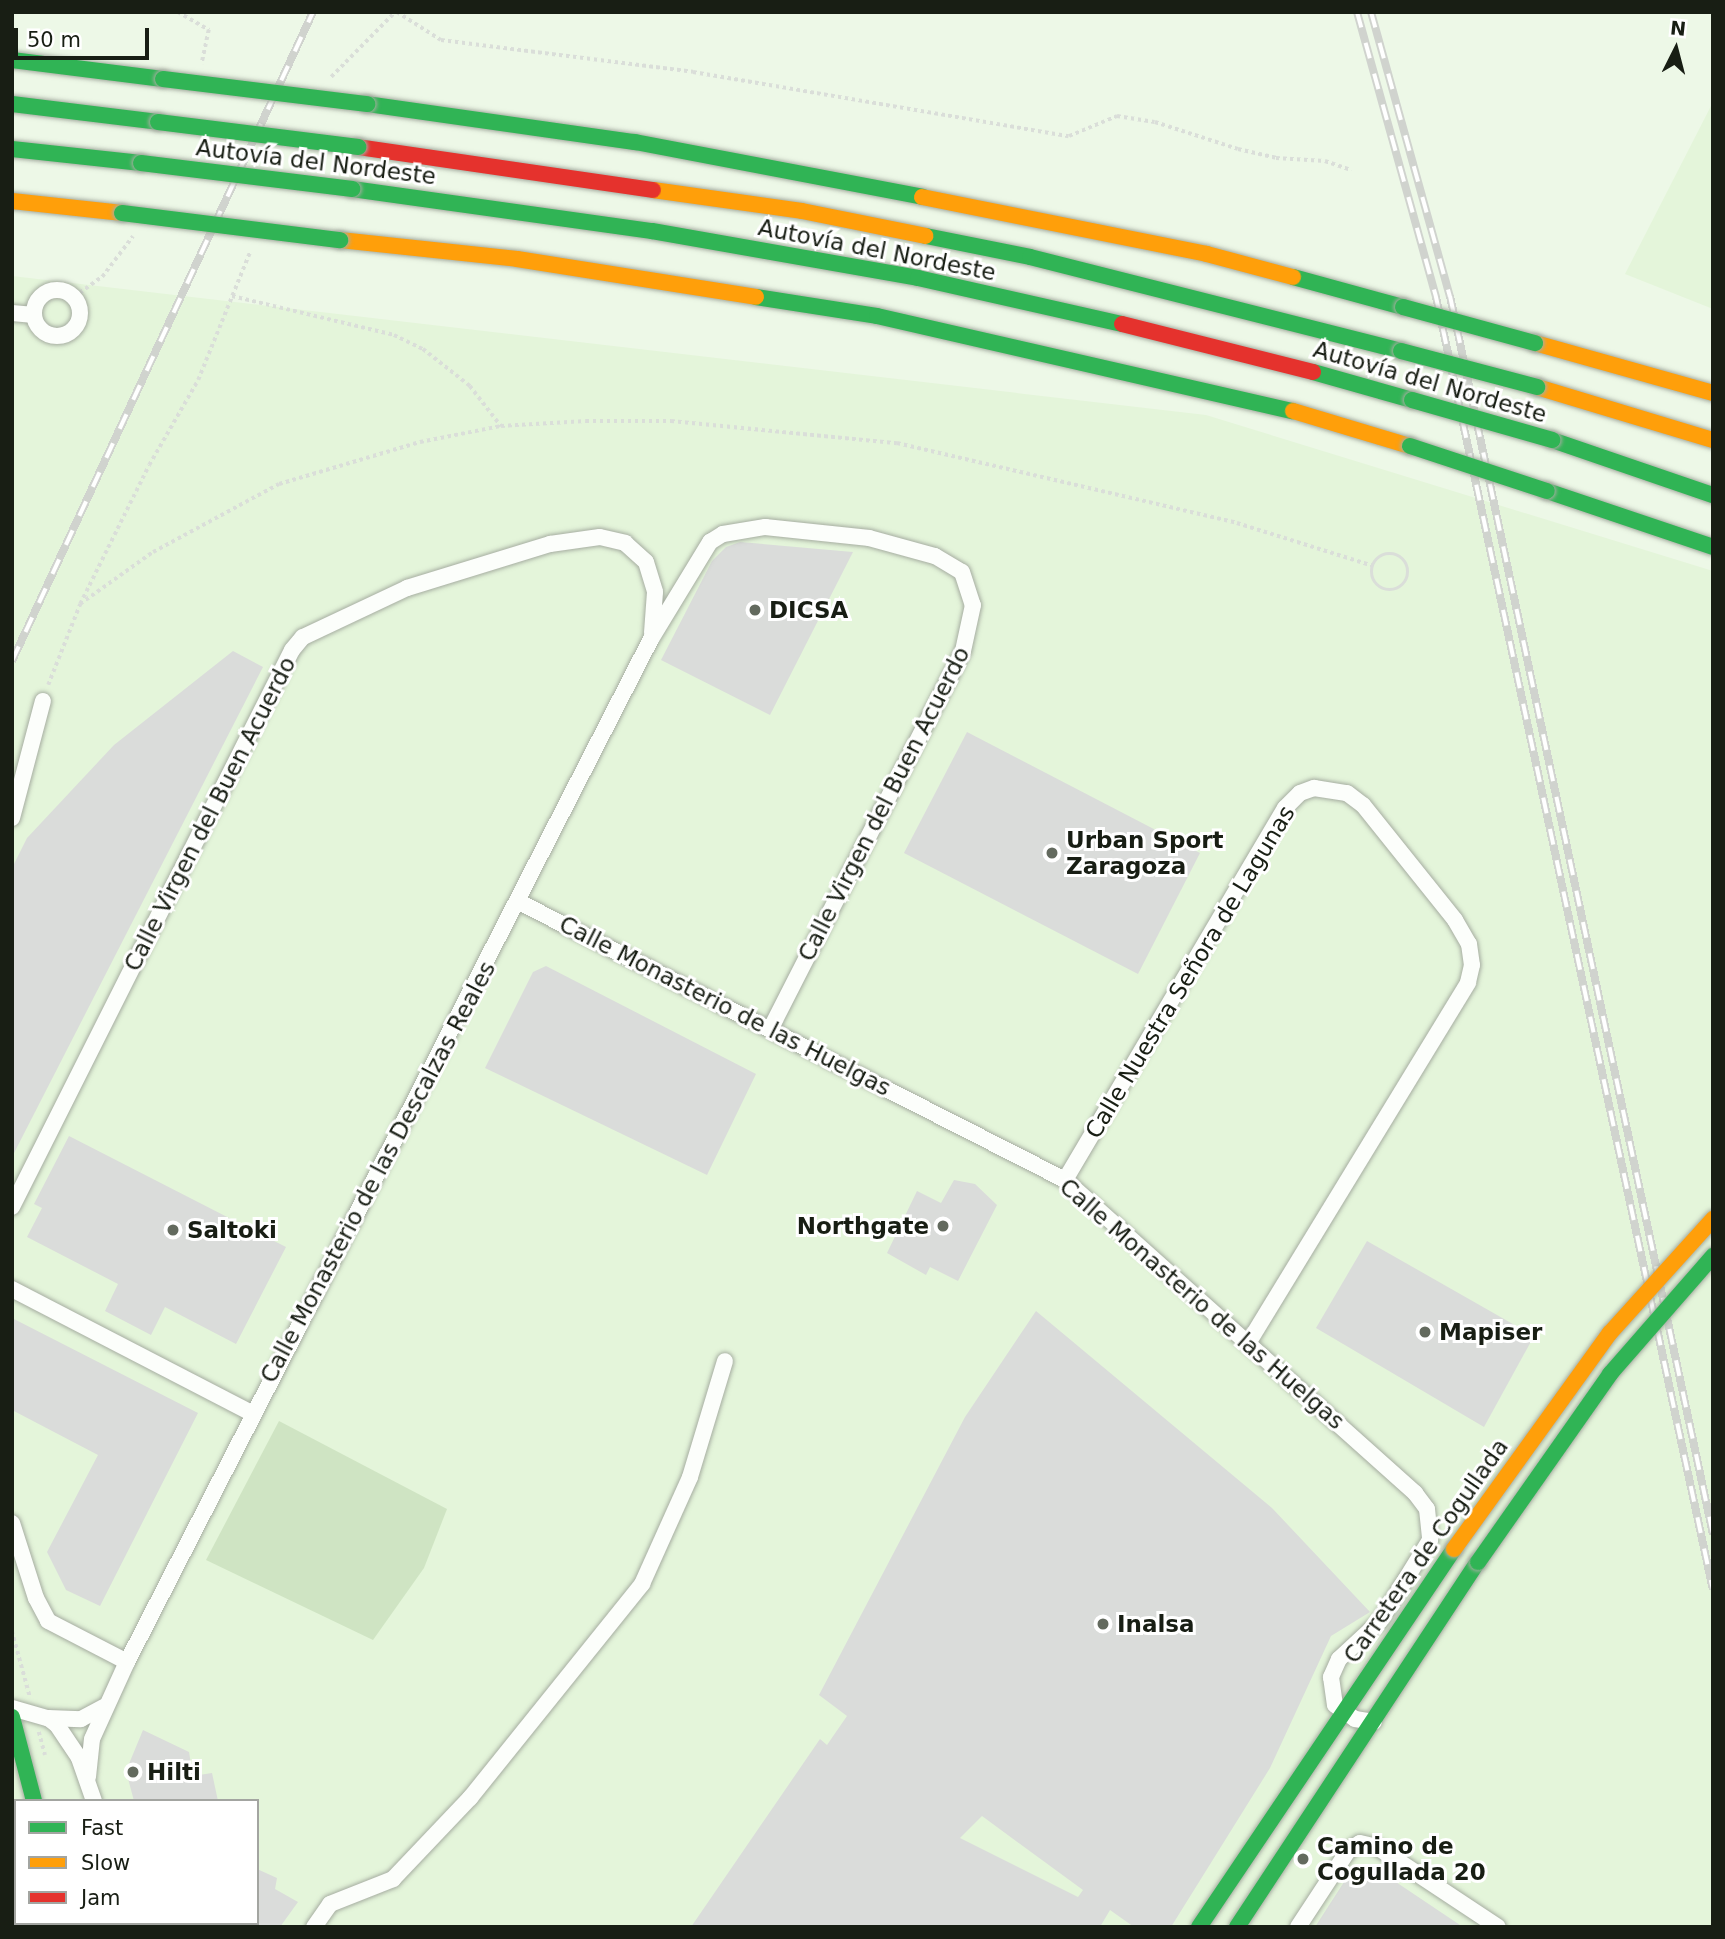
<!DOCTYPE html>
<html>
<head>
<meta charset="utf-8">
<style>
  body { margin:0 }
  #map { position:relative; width:1725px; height:1939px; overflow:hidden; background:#edf8e7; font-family:"DejaVu Sans",sans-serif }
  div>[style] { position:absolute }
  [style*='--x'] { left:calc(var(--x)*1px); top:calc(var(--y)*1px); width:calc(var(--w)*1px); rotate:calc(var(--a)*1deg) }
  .built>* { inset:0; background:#e4f5da }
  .green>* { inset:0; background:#cfe4c3 }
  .building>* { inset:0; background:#dadcda }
  .path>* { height:3.5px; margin-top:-1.75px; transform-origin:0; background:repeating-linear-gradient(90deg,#daded9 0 3.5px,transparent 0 7px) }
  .path>.ring { margin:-1.75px; padding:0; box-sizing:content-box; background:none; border:3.5px solid #daded9; border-radius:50% }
  .roads { filter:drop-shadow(0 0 2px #a6ada1) drop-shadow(0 0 2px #a6ada1) }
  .street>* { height:16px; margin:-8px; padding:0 8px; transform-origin:8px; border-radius:8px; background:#fcfefb }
  .street>.ring { margin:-8px; padding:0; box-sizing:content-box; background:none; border:16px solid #fcfefb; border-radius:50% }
  .fast>* { height:16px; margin:-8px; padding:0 8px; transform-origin:8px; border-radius:8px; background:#30b455 }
  .slow>* { height:16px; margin:-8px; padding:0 8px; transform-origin:8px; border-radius:8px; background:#ff9f0a }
  .jam>* { height:16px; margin:-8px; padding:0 8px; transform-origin:8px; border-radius:8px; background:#e5322d }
  .rail>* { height:8px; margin-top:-4px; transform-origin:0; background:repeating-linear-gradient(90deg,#fff 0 16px,#d0d3ce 0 32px); box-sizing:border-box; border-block:2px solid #d0d3ce }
  .bridges { filter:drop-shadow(0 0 2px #a6ada1) drop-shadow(0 0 2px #a6ada1) }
  .fast-bridge>* { height:16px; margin:-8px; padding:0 8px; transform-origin:8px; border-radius:8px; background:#30b455 }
  .slow-bridge>* { height:16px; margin:-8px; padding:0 8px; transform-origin:8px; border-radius:8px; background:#ff9f0a }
  .dots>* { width:19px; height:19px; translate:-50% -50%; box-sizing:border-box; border:4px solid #fff; border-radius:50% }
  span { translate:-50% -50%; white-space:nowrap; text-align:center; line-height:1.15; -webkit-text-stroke:6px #fff; paint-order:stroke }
  .street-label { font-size:23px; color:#181e14 }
  .poi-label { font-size:23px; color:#181e14; font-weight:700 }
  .left { translate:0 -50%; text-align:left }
  .right { translate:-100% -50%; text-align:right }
  .frame { position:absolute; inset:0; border:14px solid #181e14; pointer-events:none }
  .legend { position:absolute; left:14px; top:1799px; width:245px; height:126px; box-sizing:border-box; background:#fff; border:2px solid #a3a5a1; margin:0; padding:9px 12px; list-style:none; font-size:21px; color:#181e14 }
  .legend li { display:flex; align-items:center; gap:14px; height:35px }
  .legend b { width:35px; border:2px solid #a3a5a1 }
  .north { position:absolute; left:1641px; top:14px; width:70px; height:70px; -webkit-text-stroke:5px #fff; paint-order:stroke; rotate:6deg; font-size:19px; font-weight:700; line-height:28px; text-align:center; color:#181e14 }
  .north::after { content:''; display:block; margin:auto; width:24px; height:32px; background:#181e14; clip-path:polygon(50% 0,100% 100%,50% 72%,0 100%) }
  .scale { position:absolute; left:14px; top:28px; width:135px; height:32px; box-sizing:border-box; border:4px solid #181e14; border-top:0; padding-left:9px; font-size:21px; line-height:24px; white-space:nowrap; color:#181e14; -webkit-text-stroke:5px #fff; paint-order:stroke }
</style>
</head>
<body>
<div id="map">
  <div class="built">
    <div style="clip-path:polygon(1713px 102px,1713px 309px,1625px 274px)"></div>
    <div style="clip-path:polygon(evenodd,12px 276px,1206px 415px,1713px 571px,1713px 1927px,12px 1927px,12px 276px,16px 1801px,257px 1801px,257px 1923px,16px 1923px,16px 1801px)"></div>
  </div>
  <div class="green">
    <div style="clip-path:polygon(279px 1421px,447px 1509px,424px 1568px,373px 1640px,206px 1560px)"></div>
  </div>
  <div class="building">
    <div style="clip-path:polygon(740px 542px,853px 552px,770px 715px,661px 660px,712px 561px,726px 547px)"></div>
    <div style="clip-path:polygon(233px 651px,263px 667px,12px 1157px,12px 868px,27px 838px,114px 745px)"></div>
    <div style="clip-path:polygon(967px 732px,1200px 853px,1138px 974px,904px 853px)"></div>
    <div style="clip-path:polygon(546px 966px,756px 1074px,707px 1175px,485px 1068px,533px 972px)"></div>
    <div style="clip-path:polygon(69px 1136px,286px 1247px,236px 1344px,165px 1307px,151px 1335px,105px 1311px,118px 1284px,27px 1237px,42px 1208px,34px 1204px)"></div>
    <div style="clip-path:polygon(954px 1180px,975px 1184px,997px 1205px,958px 1281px,930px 1267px,926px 1275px,887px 1253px,917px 1191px,941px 1203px)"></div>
    <div style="clip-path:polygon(1367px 1241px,1534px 1336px,1484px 1427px,1316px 1328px)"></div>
    <div style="clip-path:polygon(evenodd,1036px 1311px,1272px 1508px,1370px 1612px,1331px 1636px,1270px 1768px,1171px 1927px,1134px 1927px,1110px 1910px,1100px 1927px,691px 1927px,820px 1739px,827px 1745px,847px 1716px,819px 1695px,965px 1417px,1036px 1311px,982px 1816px,1083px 1890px,1078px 1897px,960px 1838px,982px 1816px)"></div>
    <div style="clip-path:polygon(12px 1318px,198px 1413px,100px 1606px,66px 1590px,47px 1552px,98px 1455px,12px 1410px)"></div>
    <div style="clip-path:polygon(143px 1730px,189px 1752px,193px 1776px,212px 1773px,218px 1801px,134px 1801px,126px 1771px)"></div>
    <div style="clip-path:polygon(1372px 1866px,1463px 1927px,1315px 1927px,1353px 1868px)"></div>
    <div style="clip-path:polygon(257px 1869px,277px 1878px,275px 1889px,298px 1902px,280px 1927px,257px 1927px)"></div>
  </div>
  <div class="path">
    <div style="--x:178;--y:12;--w:36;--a:30"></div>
    <div style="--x:209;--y:30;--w:35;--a:102"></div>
    <div style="--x:397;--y:12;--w:52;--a:32.5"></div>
    <div style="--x:441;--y:40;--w:254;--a:7.2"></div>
    <div style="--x:693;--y:72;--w:381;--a:9.7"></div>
    <div style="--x:1069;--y:136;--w:52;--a:-22.6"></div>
    <div style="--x:1117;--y:116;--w:38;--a:9"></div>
    <div style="--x:1155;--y:122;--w:87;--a:18"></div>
    <div style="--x:1238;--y:149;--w:39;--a:13"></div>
    <div style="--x:1276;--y:158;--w:49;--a:3.5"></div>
    <div style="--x:1325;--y:161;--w:28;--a:19"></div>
    <div style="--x:331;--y:77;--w:91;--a:-45.4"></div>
    <div style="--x:232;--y:296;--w:167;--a:13.5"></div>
    <div style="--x:394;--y:335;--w:32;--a:26"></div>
    <div style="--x:423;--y:349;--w:60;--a:38.2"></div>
    <div style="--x:470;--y:386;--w:51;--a:52.2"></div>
    <div style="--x:74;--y:297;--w:34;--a:-36"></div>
    <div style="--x:102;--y:277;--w:51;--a:-52.9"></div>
    <div class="ring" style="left:1372px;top:554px;width:32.5px;height:32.5px"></div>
    <div style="--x:80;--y:604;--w:90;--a:-35.5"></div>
    <div style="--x:153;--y:552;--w:143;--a:-28.4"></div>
    <div style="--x:279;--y:484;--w:147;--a:-16.6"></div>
    <div style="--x:420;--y:442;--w:83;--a:-11.2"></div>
    <div style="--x:501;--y:426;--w:85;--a:-3.4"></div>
    <div style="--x:586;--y:421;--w:85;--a:0"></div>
    <div style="--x:671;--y:421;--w:227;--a:5.6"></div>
    <div style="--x:897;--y:443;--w:349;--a:13.2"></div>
    <div style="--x:1237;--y:523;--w:143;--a:17.5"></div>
    <div style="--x:48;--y:685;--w:87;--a:-68.4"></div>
    <div style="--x:80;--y:604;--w:155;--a:-63.6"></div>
    <div style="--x:149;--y:465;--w:98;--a:-60"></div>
    <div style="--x:198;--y:380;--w:138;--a:-67.9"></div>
    <div style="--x:12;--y:1631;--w:68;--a:74.7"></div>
    <div style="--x:39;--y:1732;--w:24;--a:75"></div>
  </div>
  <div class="roads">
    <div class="street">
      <div class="ring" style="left:34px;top:290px;width:30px;height:30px"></div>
      <div style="--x:12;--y:313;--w:22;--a:5"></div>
      <div style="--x:12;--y:818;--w:121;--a:-75.2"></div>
      <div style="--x:519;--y:902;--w:613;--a:26.98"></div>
      <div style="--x:1065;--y:1180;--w:470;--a:41.8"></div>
      <div style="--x:1415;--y:1493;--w:20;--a:53"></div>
      <div style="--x:1427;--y:1509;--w:31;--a:84"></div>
      <div style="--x:1430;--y:1540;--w:95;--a:121.7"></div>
      <div style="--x:1380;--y:1621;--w:56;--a:137.2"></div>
      <div style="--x:1339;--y:1659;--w:20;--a:114"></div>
      <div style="--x:1331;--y:1677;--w:28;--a:82"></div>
      <div style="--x:1335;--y:1705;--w:24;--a:35"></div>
      <div style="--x:1355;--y:1719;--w:19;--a:9"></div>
      <div style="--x:1065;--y:1180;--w:432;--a:-59.4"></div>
      <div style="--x:1285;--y:808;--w:21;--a:-45"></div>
      <div style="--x:1300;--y:793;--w:15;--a:-20"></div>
      <div style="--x:1314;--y:788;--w:33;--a:9"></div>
      <div style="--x:1347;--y:793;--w:20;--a:37"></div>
      <div style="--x:1363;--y:805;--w:147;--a:51.3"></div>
      <div style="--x:1455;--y:920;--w:28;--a:60"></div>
      <div style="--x:1469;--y:944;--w:21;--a:82"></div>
      <div style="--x:1472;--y:965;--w:18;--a:103"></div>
      <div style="--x:1468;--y:983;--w:421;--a:121.4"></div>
      <div style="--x:12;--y:1207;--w:623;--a:-63.31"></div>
      <div style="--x:292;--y:650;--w:17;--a:-50"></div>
      <div style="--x:303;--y:637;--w:115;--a:-25.2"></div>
      <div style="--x:407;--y:588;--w:150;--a:-17.1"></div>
      <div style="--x:550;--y:544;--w:50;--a:-8"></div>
      <div style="--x:600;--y:537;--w:26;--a:13"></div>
      <div style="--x:625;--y:543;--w:28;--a:42"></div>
      <div style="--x:646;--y:562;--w:31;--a:73"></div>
      <div style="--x:655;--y:592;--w:41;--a:94.2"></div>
      <div style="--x:12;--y:1289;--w:269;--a:27.4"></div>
      <div style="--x:12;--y:1523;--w:79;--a:72.3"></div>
      <div style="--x:36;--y:1598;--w:26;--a:62"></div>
      <div style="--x:48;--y:1621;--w:89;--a:27.4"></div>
      <div style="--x:12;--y:1708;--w:37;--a:16"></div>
      <div style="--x:48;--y:1718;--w:11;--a:38"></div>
      <div style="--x:57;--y:1725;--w:40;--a:56"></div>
      <div style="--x:79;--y:1758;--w:46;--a:70.8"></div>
      <div style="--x:48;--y:1718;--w:33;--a:2"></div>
      <div style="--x:81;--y:1719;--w:26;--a:-28"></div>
      <div style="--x:88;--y:1777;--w:38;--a:-84"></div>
      <div style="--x:92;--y:1739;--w:85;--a:-65.6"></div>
      <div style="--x:127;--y:1662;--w:1149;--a:-62.88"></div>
      <div style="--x:651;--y:639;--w:114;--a:-58.7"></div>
      <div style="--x:710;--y:542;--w:15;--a:-32"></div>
      <div style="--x:723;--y:534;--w:43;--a:-9.5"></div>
      <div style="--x:765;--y:527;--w:105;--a:6"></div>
      <div style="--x:869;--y:538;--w:68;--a:15.3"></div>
      <div style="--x:935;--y:556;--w:31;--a:31"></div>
      <div style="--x:962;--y:572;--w:35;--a:72"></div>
      <div style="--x:973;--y:605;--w:47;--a:102.3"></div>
      <div style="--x:963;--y:651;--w:423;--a:117"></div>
      <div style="--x:12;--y:1919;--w:8;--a:76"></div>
      <div style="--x:125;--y:1923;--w:4;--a:76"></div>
      <div style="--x:110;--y:1927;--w:4;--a:-90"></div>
      <div style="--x:314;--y:1927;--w:28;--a:-55"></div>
      <div style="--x:330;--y:1904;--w:68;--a:-21.6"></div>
      <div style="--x:393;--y:1879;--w:112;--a:-46.5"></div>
      <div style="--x:470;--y:1798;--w:275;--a:-51.2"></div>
      <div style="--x:642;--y:1584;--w:117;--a:-65.8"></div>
      <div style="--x:690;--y:1477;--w:121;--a:-73.2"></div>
      <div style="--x:1298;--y:1927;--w:91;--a:-56.7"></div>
      <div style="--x:1348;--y:1851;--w:14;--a:-34"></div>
      <div style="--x:1360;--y:1843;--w:17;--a:13"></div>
      <div style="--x:1377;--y:1847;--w:145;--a:33.5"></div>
    </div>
    <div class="fast">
      <div style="--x:12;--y:60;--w:152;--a:7.2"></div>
      <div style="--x:12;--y:104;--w:147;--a:7"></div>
      <div style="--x:367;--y:104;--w:271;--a:8.1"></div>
      <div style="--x:635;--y:142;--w:292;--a:10.8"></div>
      <div style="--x:12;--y:149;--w:130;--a:6.2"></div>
      <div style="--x:352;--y:189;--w:303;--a:8"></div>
      <div style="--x:652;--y:231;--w:270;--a:10"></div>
      <div style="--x:918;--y:278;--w:209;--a:12.7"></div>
      <div style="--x:926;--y:236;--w:106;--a:11.4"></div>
      <div style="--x:1030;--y:257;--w:383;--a:14.2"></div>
      <div style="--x:1293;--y:277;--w:114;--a:15.3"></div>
      <div style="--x:756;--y:297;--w:122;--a:8.9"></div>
      <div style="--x:877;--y:316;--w:427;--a:12.9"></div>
      <div style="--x:1313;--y:372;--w:103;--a:15.8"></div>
      <div style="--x:1552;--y:440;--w:170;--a:18.9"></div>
      <div style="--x:1547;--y:491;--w:175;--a:18.6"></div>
      <div style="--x:12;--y:1717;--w:87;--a:75.3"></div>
      <div style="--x:66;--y:1923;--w:4;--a:76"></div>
      <div style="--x:1199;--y:1927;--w:456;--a:-56"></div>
      <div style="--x:1237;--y:1927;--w:437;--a:-56.6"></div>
    </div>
    <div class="slow">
      <div style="--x:653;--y:190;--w:150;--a:8"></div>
      <div style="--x:802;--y:211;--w:126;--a:11.4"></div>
      <div style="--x:922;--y:197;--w:291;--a:11.3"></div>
      <div style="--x:1207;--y:254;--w:89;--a:15"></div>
      <div style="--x:12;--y:201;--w:111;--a:6.2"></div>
      <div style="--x:340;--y:240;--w:178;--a:6.1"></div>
      <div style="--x:517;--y:259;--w:242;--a:9"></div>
      <div style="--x:1535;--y:343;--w:185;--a:15.7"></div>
      <div style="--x:1537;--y:387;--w:184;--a:16.8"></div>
      <div style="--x:1293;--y:411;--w:122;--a:16.7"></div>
    </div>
    <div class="jam">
      <div style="--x:358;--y:147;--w:298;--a:8.3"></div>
      <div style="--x:1122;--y:324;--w:197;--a:14.1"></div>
    </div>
  </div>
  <div class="rail">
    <div style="--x:1357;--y:12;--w:296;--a:74.5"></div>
    <div style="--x:1436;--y:297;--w:1322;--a:77.91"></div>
    <div style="--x:1371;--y:12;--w:295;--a:74.5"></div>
    <div style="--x:1450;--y:296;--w:1266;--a:78.01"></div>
    <div style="--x:12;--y:661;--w:715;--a:-65.12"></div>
  </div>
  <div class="bridges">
    <div class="fast-bridge">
      <div style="--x:163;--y:79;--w:206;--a:7"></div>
      <div style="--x:158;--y:122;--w:202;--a:7.1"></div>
      <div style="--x:141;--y:163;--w:213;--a:7"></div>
      <div style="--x:122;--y:213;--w:220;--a:7.1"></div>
      <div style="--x:1403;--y:307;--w:137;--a:15.3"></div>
      <div style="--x:1401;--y:351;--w:141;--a:14.8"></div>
      <div style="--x:1412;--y:400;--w:146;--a:15.9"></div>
      <div style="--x:1410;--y:446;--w:144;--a:18.2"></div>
      <div style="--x:1478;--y:1562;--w:230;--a:-54.9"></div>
      <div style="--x:1610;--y:1374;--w:157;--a:-48.9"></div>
    </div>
    <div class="slow-bridge">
      <div style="--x:1454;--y:1549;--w:266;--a:-54.2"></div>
      <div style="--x:1610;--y:1333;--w:154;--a:-47.9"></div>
    </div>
  </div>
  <div class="dots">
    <div style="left:755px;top:610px;background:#636a5e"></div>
    <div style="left:1052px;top:853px;background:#636a5e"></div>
    <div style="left:943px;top:1226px;background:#636a5e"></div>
    <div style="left:173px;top:1230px;background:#636a5e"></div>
    <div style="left:1425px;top:1332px;background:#636a5e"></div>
    <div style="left:1103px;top:1624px;background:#636a5e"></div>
    <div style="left:133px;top:1772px;background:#636a5e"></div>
    <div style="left:1303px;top:1859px;background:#636a5e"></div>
  </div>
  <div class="street-label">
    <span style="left:316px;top:162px;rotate:7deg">Autovía del Nordeste</span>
    <span style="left:877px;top:250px;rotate:11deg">Autovía del Nordeste</span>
    <span style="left:1430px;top:382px;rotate:16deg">Autovía del Nordeste</span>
    <span style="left:884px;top:804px;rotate:-63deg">Calle Virgen del Buen Acuerdo</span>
    <span style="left:210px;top:814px;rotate:-63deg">Calle Virgen del Buen Acuerdo</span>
    <span style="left:1190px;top:972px;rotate:-59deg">Calle Nuestra Señora de Lagunas</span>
    <span style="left:725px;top:1006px;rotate:27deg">Calle Monasterio de las Huelgas</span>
    <span style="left:378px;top:1172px;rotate:-62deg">Calle Monasterio de las Descalzas Reales</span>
    <span style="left:1202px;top:1304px;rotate:41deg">Calle Monasterio de las Huelgas</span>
    <span style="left:1426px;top:1551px;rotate:-55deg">Carretera de Cogullada</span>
  </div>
  <div class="poi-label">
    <span class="left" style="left:769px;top:610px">DICSA</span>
    <span class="left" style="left:1066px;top:853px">Urban Sport<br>Zaragoza</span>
    <span class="right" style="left:929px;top:1226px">Northgate</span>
    <span class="left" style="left:187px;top:1230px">Saltoki</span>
    <span class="left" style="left:1439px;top:1332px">Mapiser</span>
    <span class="left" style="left:1117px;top:1624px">Inalsa</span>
    <span class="left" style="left:147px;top:1772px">Hilti</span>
    <span class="left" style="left:1317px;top:1859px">Camino de<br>Cogullada 20</span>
  </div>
  <div class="frame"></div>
  <ul class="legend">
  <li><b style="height:9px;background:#30b455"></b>Fast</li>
  <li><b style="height:9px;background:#ff9f0a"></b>Slow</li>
  <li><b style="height:9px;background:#e5322d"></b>Jam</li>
  </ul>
  <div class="north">N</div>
  <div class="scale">50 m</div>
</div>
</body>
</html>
